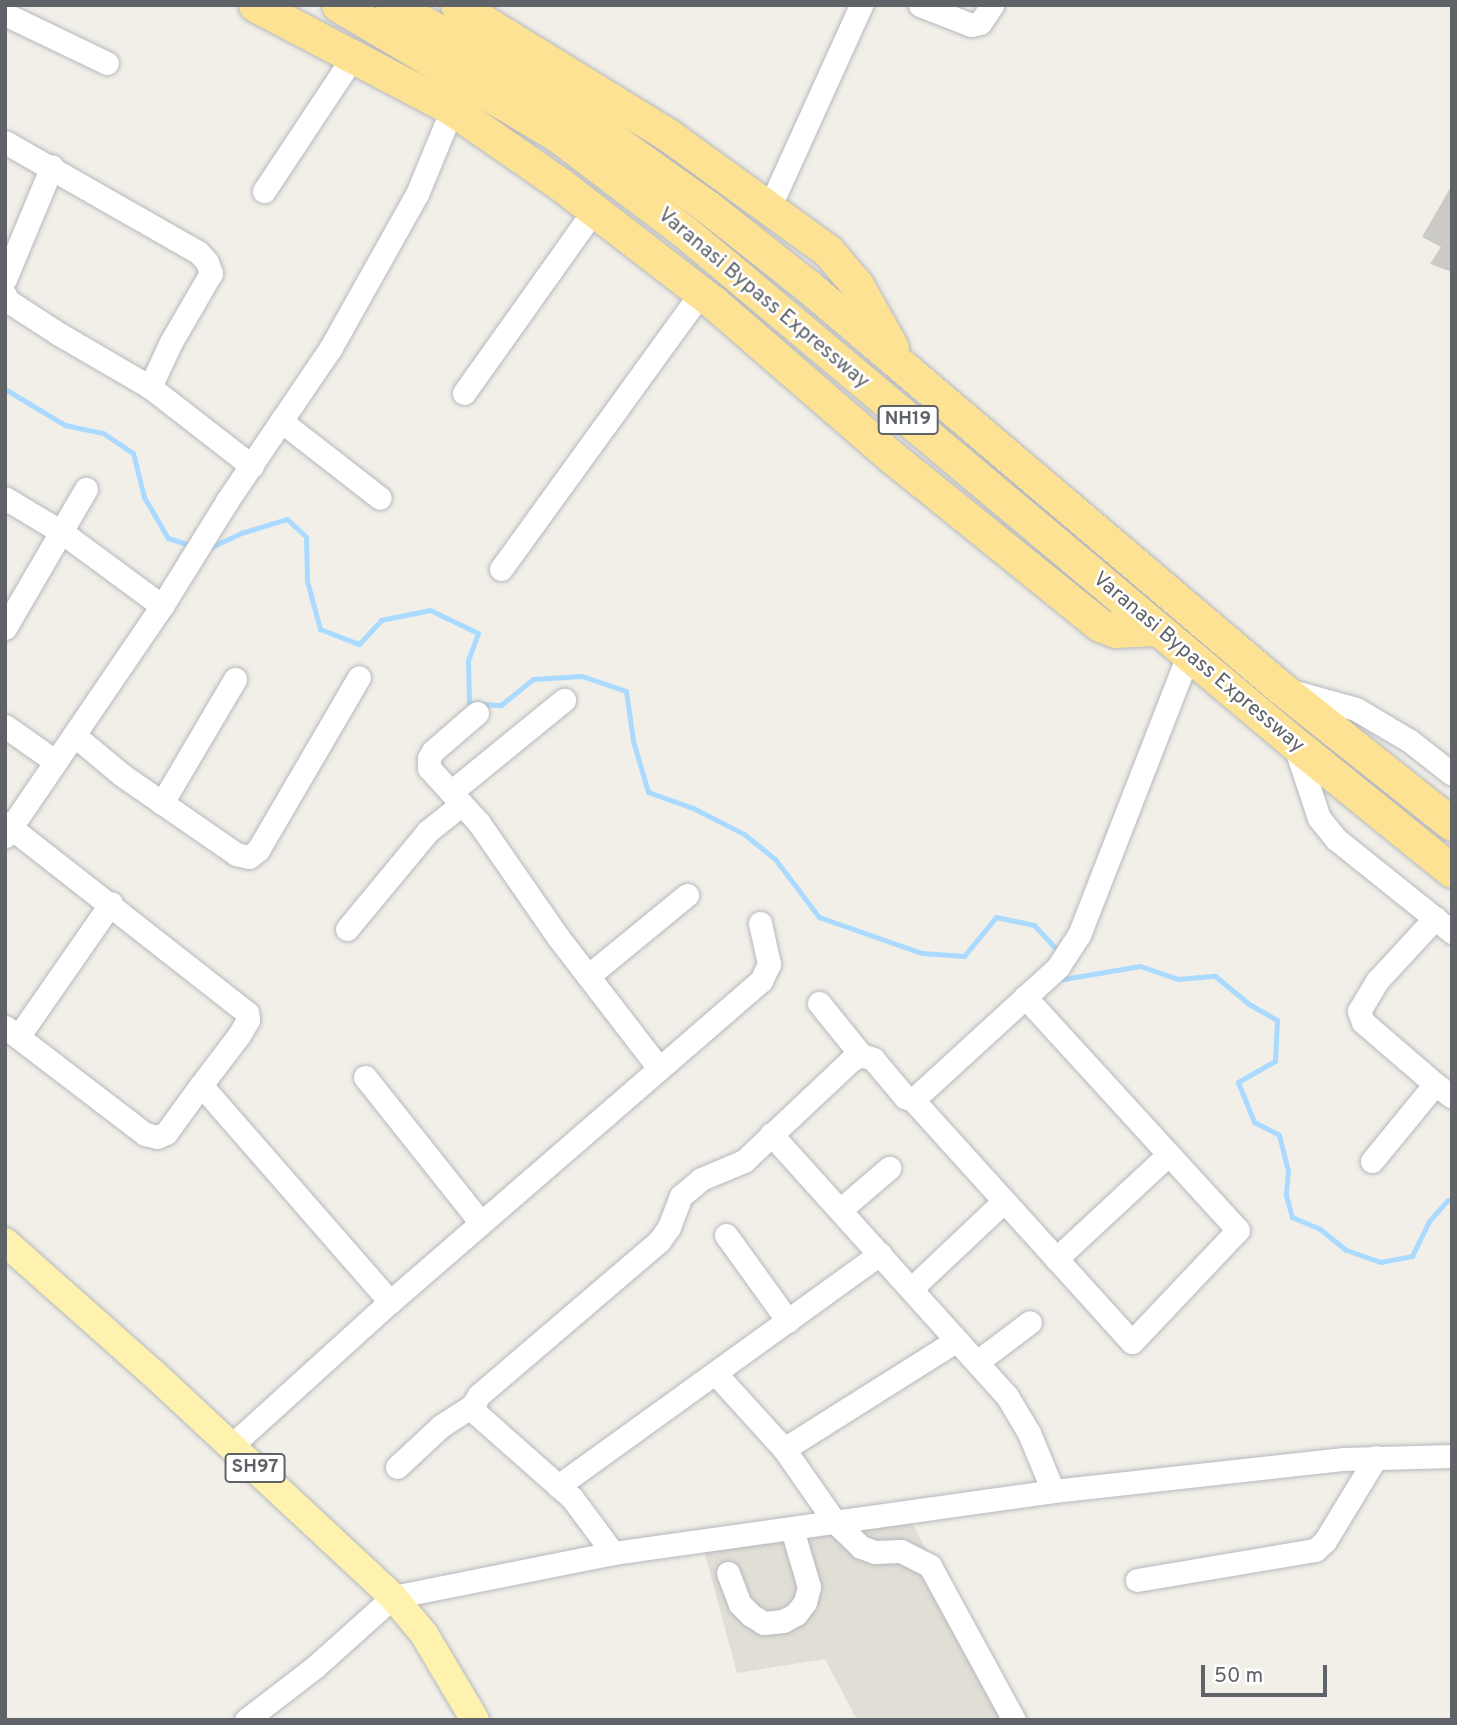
<!DOCTYPE html>
<html>
<head>
<meta charset="utf-8">
<style>
  body { margin:0 }
  #map { position:relative; width:1457px; height:1725px; overflow:hidden; background:#f1efe8; font-family:Overpass,sans-serif }
  div>[style] { position:absolute }
  [style*='--x'] { left:calc(var(--x)*1px); top:calc(var(--y)*1px); width:calc(var(--w)*1px); rotate:calc(var(--a)*1deg) }
  .education>* { inset:0; background:#e1ded6 }
  .stream>* { height:5px; margin:-2.5px; padding:0 2.5px; transform-origin:2.5px; border-radius:2.5px; background:#aadaff }
  .building>* { inset:0; background:#cccac5 }
  .roads { filter:drop-shadow(0 0 2px #b5b8bc) drop-shadow(0 0 2px #b5b8bc) }
  .minor>* { height:23px; margin:-11.5px; padding:0 11.5px; transform-origin:11.5px; border-radius:11.5px; background:#fff }
  .major>* { height:28px; margin:-14px; padding:0 14px; transform-origin:14px; border-radius:14px; background:#fff2af }
  .highway>* { height:33px; margin:-16.5px; padding:0 16.5px; transform-origin:16.5px; border-radius:16.5px; background:#fde293 }
  span { translate:-50% -50%; white-space:nowrap; text-align:center; line-height:1.15; -webkit-text-stroke:5px #fff; paint-order:stroke }
  .shield-label span { padding:2px 5px; background:#fff; border:2px solid; border-radius:5px; -webkit-text-stroke-width:0 }
  .shield-label { font-size:19px; color:#5f6368; font-weight:700 }
  .street-label { font-size:21px; color:#5f6368 }
  .frame { position:absolute; inset:0; border:7px solid #5f6368; pointer-events:none }
  .scale { position:absolute; left:1201px; top:1665px; width:126px; height:32px; box-sizing:border-box; border:4px solid #5f6368; border-top:0; padding-left:9px; font-size:21px; line-height:24px; white-space:nowrap; color:#5f6368; -webkit-text-stroke:5px #fff; paint-order:stroke }
</style>
</head>
<body>
<div id="map">
  <div class="education">
    <div style="clip-path:polygon(905px 1511px,1021px 1720px,857px 1720px,825px 1659px,737px 1673px,702px 1543px)"></div>
  </div>
  <div class="stream">
    <div style="--x:5;--y:389;--w:70;--a:31"></div>
    <div style="--x:65;--y:425;--w:39;--a:12"></div>
    <div style="--x:103;--y:433;--w:36;--a:34"></div>
    <div style="--x:133;--y:453;--w:45;--a:76"></div>
    <div style="--x:144;--y:497;--w:48;--a:59.7"></div>
    <div style="--x:168;--y:538;--w:25;--a:18"></div>
    <div style="--x:209;--y:548;--w:35;--a:-25"></div>
    <div style="--x:241;--y:533;--w:48;--a:-16.9"></div>
    <div style="--x:287;--y:519;--w:26;--a:43"></div>
    <div style="--x:306;--y:537;--w:44;--a:88.7"></div>
    <div style="--x:307;--y:581;--w:50;--a:74.8"></div>
    <div style="--x:320;--y:629;--w:42;--a:21"></div>
    <div style="--x:359;--y:644;--w:33;--a:-47"></div>
    <div style="--x:381;--y:620;--w:50;--a:-11.5"></div>
    <div style="--x:430;--y:610;--w:53;--a:25.6"></div>
    <div style="--x:478;--y:633;--w:30;--a:110"></div>
    <div style="--x:468;--y:661;--w:42;--a:88.6"></div>
    <div style="--x:469;--y:703;--w:32;--a:4"></div>
    <div style="--x:501;--y:705;--w:41;--a:-39.1"></div>
    <div style="--x:533;--y:679;--w:49;--a:-3.5"></div>
    <div style="--x:582;--y:676;--w:46;--a:18.8"></div>
    <div style="--x:626;--y:691;--w:50;--a:82"></div>
    <div style="--x:633;--y:741;--w:53;--a:73.6"></div>
    <div style="--x:648;--y:792;--w:48;--a:19.6"></div>
    <div style="--x:693;--y:808;--w:57;--a:27"></div>
    <div style="--x:744;--y:834;--w:40;--a:39"></div>
    <div style="--x:775;--y:859;--w:73;--a:52.8"></div>
    <div style="--x:819;--y:917;--w:109;--a:19.3"></div>
    <div style="--x:922;--y:953;--w:42;--a:4.1"></div>
    <div style="--x:964;--y:956;--w:50;--a:-50.6"></div>
    <div style="--x:996;--y:917;--w:39;--a:12"></div>
    <div style="--x:1034;--y:925;--w:40;--a:47"></div>
    <div style="--x:1064;--y:973;--w:6;--a:90"></div>
    <div style="--x:1064;--y:979;--w:77;--a:-9.7"></div>
    <div style="--x:1140;--y:966;--w:39;--a:19"></div>
    <div style="--x:1177;--y:979;--w:38;--a:-5"></div>
    <div style="--x:1215;--y:976;--w:44;--a:39.5"></div>
    <div style="--x:1249;--y:1004;--w:32;--a:30"></div>
    <div style="--x:1277;--y:1020;--w:41;--a:92.8"></div>
    <div style="--x:1275;--y:1061;--w:43;--a:150.4"></div>
    <div style="--x:1238;--y:1082;--w:43;--a:68.2"></div>
    <div style="--x:1254;--y:1122;--w:28;--a:27"></div>
    <div style="--x:1279;--y:1135;--w:36;--a:76"></div>
    <div style="--x:1288;--y:1170;--w:25;--a:95"></div>
    <div style="--x:1286;--y:1195;--w:23;--a:75"></div>
    <div style="--x:1292;--y:1217;--w:30;--a:23"></div>
    <div style="--x:1320;--y:1229;--w:33;--a:39"></div>
    <div style="--x:1346;--y:1250;--w:37;--a:19"></div>
    <div style="--x:1381;--y:1262;--w:32;--a:-11"></div>
    <div style="--x:1412;--y:1256;--w:39;--a:-64"></div>
    <div style="--x:1429;--y:1221;--w:28;--a:-48"></div>
    <div style="--x:1448;--y:1200;--w:4;--a:0"></div>
  </div>
  <div class="building">
    <div style="clip-path:polygon(1452px 185px,1452px 272px,1430px 264px,1441px 247px,1422px 237px)"></div>
  </div>
  <div class="roads">
    <div class="minor">
      <div style="--x:920;--y:5;--w:55;--a:21.4"></div>
      <div style="--x:971;--y:25;--w:9;--a:-13"></div>
      <div style="--x:980;--y:23;--w:22;--a:-56"></div>
      <div style="--x:5;--y:14;--w:113;--a:25.7"></div>
      <div style="--x:5;--y:142;--w:222;--a:29.7"></div>
      <div style="--x:198;--y:252;--w:13;--a:48"></div>
      <div style="--x:207;--y:262;--w:12;--a:70"></div>
      <div style="--x:211;--y:273;--w:80;--a:120.1"></div>
      <div style="--x:171;--y:342;--w:50;--a:115"></div>
      <div style="--x:264;--y:191;--w:163;--a:-56.5"></div>
      <div style="--x:770;--y:206;--w:221;--a:-65.6"></div>
      <div style="--x:5;--y:279;--w:122;--a:-67.4"></div>
      <div style="--x:5;--y:295;--w:7;--a:63"></div>
      <div style="--x:8;--y:301;--w:61;--a:32.9"></div>
      <div style="--x:59;--y:334;--w:105;--a:30.2"></div>
      <div style="--x:150;--y:387;--w:129;--a:37.8"></div>
      <div style="--x:464;--y:393;--w:224;--a:-54.6"></div>
      <div style="--x:281;--y:421;--w:125;--a:37.9"></div>
      <div style="--x:5;--y:498;--w:68;--a:31.1"></div>
      <div style="--x:63;--y:533;--w:123;--a:36.4"></div>
      <div style="--x:501;--y:569;--w:341;--a:-54.1"></div>
      <div style="--x:5;--y:628;--w:161;--a:-59.8"></div>
      <div style="--x:1295;--y:692;--w:63;--a:15.6"></div>
      <div style="--x:1356;--y:709;--w:63;--a:30.7"></div>
      <div style="--x:1410;--y:741;--w:53;--a:38.2"></div>
      <div style="--x:477;--y:713;--w:58;--a:139.2"></div>
      <div style="--x:433;--y:751;--w:8;--a:120"></div>
      <div style="--x:429;--y:758;--w:10;--a:90"></div>
      <div style="--x:429;--y:768;--w:74;--a:47.7"></div>
      <div style="--x:479;--y:823;--w:139;--a:55.3"></div>
      <div style="--x:558;--y:937;--w:165;--a:52.4"></div>
      <div style="--x:5;--y:726;--w:62;--a:35.2"></div>
      <div style="--x:74;--y:735;--w:62;--a:39.8"></div>
      <div style="--x:122;--y:775;--w:139;--a:34.7"></div>
      <div style="--x:236;--y:854;--w:13;--a:13"></div>
      <div style="--x:249;--y:857;--w:11;--a:-38"></div>
      <div style="--x:258;--y:850;--w:200;--a:-59.7"></div>
      <div style="--x:1294;--y:743;--w:79;--a:71.6"></div>
      <div style="--x:1319;--y:818;--w:27;--a:51"></div>
      <div style="--x:1336;--y:839;--w:149;--a:38.7"></div>
      <div style="--x:451;--y:792;--w:146;--a:-39.2"></div>
      <div style="--x:162;--y:803;--w:144;--a:-59.5"></div>
      <div style="--x:5;--y:823;--w:308;--a:38.1"></div>
      <div style="--x:247;--y:1013;--w:7;--a:82"></div>
      <div style="--x:248;--y:1020;--w:17;--a:121"></div>
      <div style="--x:239;--y:1035;--w:63;--a:127.2"></div>
      <div style="--x:5;--y:836;--w:278;--a:-55.7"></div>
      <div style="--x:162;--y:606;--w:123;--a:-58.2"></div>
      <div style="--x:227;--y:501;--w:184;--a:-55.9"></div>
      <div style="--x:330;--y:349;--w:178;--a:-60.7"></div>
      <div style="--x:417;--y:194;--w:92;--a:-67.6"></div>
      <div style="--x:347;--y:929;--w:127;--a:-50.4"></div>
      <div style="--x:428;--y:831;--w:43;--a:-38.5"></div>
      <div style="--x:588;--y:976;--w:128;--a:-39.3"></div>
      <div style="--x:819;--y:1003;--w:67;--a:51.1"></div>
      <div style="--x:5;--y:1027;--w:176;--a:37.4"></div>
      <div style="--x:145;--y:1134;--w:12;--a:14"></div>
      <div style="--x:157;--y:1137;--w:10;--a:-24"></div>
      <div style="--x:166;--y:1133;--w:59;--a:-53.9"></div>
      <div style="--x:201;--y:1085;--w:288;--a:48.9"></div>
      <div style="--x:18;--y:1037;--w:163;--a:-55.2"></div>
      <div style="--x:365;--y:1077;--w:186;--a:51.5"></div>
      <div style="--x:1435;--y:1084;--w:95;--a:-139.3"></div>
      <div style="--x:1363;--y:1022;--w:12;--a:-110"></div>
      <div style="--x:1359;--y:1011;--w:35;--a:-59"></div>
      <div style="--x:1377;--y:981;--w:86;--a:-47.4"></div>
      <div style="--x:913;--y:1100;--w:326;--a:47.9"></div>
      <div style="--x:1132;--y:1342;--w:154;--a:-46.6"></div>
      <div style="--x:1238;--y:1230;--w:316;--a:-132.4"></div>
      <div style="--x:771;--y:1134;--w:353;--a:48"></div>
      <div style="--x:1007;--y:1396;--w:43;--a:59.3"></div>
      <div style="--x:1029;--y:1433;--w:63;--a:67.5"></div>
      <div style="--x:1372;--y:1161;--w:99;--a:-50.7"></div>
      <div style="--x:1435;--y:1084;--w:21;--a:37"></div>
      <div style="--x:840;--y:1210;--w:65;--a:-40.6"></div>
      <div style="--x:726;--y:1235;--w:106;--a:54.2"></div>
      <div style="--x:1056;--y:1259;--w:154;--a:-42.9"></div>
      <div style="--x:911;--y:1289;--w:128;--a:-43.4"></div>
      <div style="--x:977;--y:1362;--w:66;--a:-37"></div>
      <div style="--x:716;--y:1374;--w:101;--a:47.8"></div>
      <div style="--x:784;--y:1449;--w:89;--a:55.1"></div>
      <div style="--x:835;--y:1522;--w:36;--a:44"></div>
      <div style="--x:861;--y:1547;--w:15;--a:20"></div>
      <div style="--x:875;--y:1552;--w:26;--a:-2"></div>
      <div style="--x:901;--y:1551;--w:33;--a:27"></div>
      <div style="--x:930;--y:1566;--w:175;--a:61.4"></div>
      <div style="--x:231;--y:1446;--w:215;--a:-42.2"></div>
      <div style="--x:390;--y:1302;--w:491;--a:-40.9"></div>
      <div style="--x:761;--y:981;--w:19;--a:-65"></div>
      <div style="--x:769;--y:964;--w:42;--a:-102.4"></div>
      <div style="--x:784;--y:1449;--w:204;--a:-32.2"></div>
      <div style="--x:397;--y:1467;--w:60;--a:-43"></div>
      <div style="--x:441;--y:1426;--w:38;--a:-33"></div>
      <div style="--x:558;--y:1486;--w:397;--a:-35.8"></div>
      <div style="--x:613;--y:1553;--w:69;--a:-126.7"></div>
      <div style="--x:572;--y:1498;--w:127;--a:-138.5"></div>
      <div style="--x:477;--y:1414;--w:10;--a:-114"></div>
      <div style="--x:473;--y:1405;--w:12;--a:-59"></div>
      <div style="--x:479;--y:1395;--w:237;--a:-40.5"></div>
      <div style="--x:659;--y:1241;--w:17;--a:-54"></div>
      <div style="--x:669;--y:1227;--w:33;--a:-69"></div>
      <div style="--x:681;--y:1196;--w:26;--a:-40"></div>
      <div style="--x:701;--y:1179;--w:47;--a:-22.7"></div>
      <div style="--x:744;--y:1161;--w:146;--a:-43.3"></div>
      <div style="--x:850;--y:1061;--w:13;--a:-29"></div>
      <div style="--x:861;--y:1055;--w:13;--a:18"></div>
      <div style="--x:873;--y:1059;--w:50;--a:49.9"></div>
      <div style="--x:905;--y:1097;--w:9;--a:21"></div>
      <div style="--x:913;--y:1100;--w:197;--a:-42.5"></div>
      <div style="--x:1058;--y:967;--w:38;--a:-57"></div>
      <div style="--x:1079;--y:935;--w:300;--a:-68.7"></div>
      <div style="--x:728;--y:1573;--w:33;--a:69"></div>
      <div style="--x:740;--y:1604;--w:16;--a:45"></div>
      <div style="--x:751;--y:1615;--w:15;--a:32"></div>
      <div style="--x:764;--y:1623;--w:19;--a:-6"></div>
      <div style="--x:783;--y:1621;--w:15;--a:-28"></div>
      <div style="--x:796;--y:1614;--w:15;--a:-53"></div>
      <div style="--x:805;--y:1602;--w:16;--a:-75"></div>
      <div style="--x:809;--y:1587;--w:60;--a:-106.3"></div>
      <div style="--x:1137;--y:1580;--w:181;--a:-9.6"></div>
      <div style="--x:1315;--y:1550;--w:13;--a:-42"></div>
      <div style="--x:1325;--y:1541;--w:98;--a:-58.7"></div>
      <div style="--x:246;--y:1720;--w:88;--a:-37.6"></div>
      <div style="--x:316;--y:1666;--w:103;--a:-41.9"></div>
      <div style="--x:393;--y:1597;--w:224;--a:-11.3"></div>
      <div style="--x:613;--y:1553;--w:444;--a:-8"></div>
      <div style="--x:1053;--y:1491;--w:293;--a:-6.3"></div>
      <div style="--x:1344;--y:1459;--w:108;--a:-1.6"></div>
    </div>
    <div class="major">
      <div style="--x:5;--y:1242;--w:200;--a:41.6"></div>
      <div style="--x:155;--y:1375;--w:325;--a:43"></div>
      <div style="--x:393;--y:1597;--w:48;--a:50"></div>
      <div style="--x:424;--y:1634;--w:100;--a:59.3"></div>
    </div>
    <div class="highway">
      <div style="--x:255;--y:5;--w:223;--a:27.8"></div>
      <div style="--x:452;--y:109;--w:131;--a:34.8"></div>
      <div style="--x:560;--y:184;--w:195;--a:37.7"></div>
      <div style="--x:714;--y:303;--w:237;--a:40.9"></div>
      <div style="--x:893;--y:458;--w:266;--a:38.9"></div>
      <div style="--x:1100;--y:625;--w:17;--a:21"></div>
      <div style="--x:1116;--y:631;--w:41;--a:-2.8"></div>
      <div style="--x:338;--y:5;--w:255;--a:30.7"></div>
      <div style="--x:557;--y:135;--w:161;--a:37.2"></div>
      <div style="--x:685;--y:232;--w:795;--a:40"></div>
      <div style="--x:1294;--y:743;--w:203;--a:39"></div>
      <div style="--x:392;--y:5;--w:107;--a:29"></div>
      <div style="--x:486;--y:57;--w:97;--a:31.6"></div>
      <div style="--x:569;--y:108;--w:172;--a:35.5"></div>
      <div style="--x:709;--y:208;--w:127;--a:38.3"></div>
      <div style="--x:809;--y:287;--w:619;--a:40.35"></div>
      <div style="--x:1281;--y:688;--w:218;--a:38.5"></div>
      <div style="--x:457;--y:5;--w:248;--a:31.6"></div>
      <div style="--x:668;--y:135;--w:198;--a:35.9"></div>
      <div style="--x:828;--y:251;--w:45;--a:49.5"></div>
      <div style="--x:857;--y:285;--w:71;--a:60.6"></div>
    </div>
  </div>
  <div class="shield-label">
    <span style="left:908px;top:420px">NH19</span>
    <span style="left:255px;top:1468px">SH97</span>
  </div>
  <div class="street-label">
    <span style="left:763px;top:299px;rotate:40deg">Varanasi Bypass Expressway</span>
    <span style="left:1198px;top:663px;rotate:40deg">Varanasi Bypass Expressway</span>
  </div>
  <div class="frame"></div>
  <div class="scale">50 m</div>
</div>
</body>
</html>
